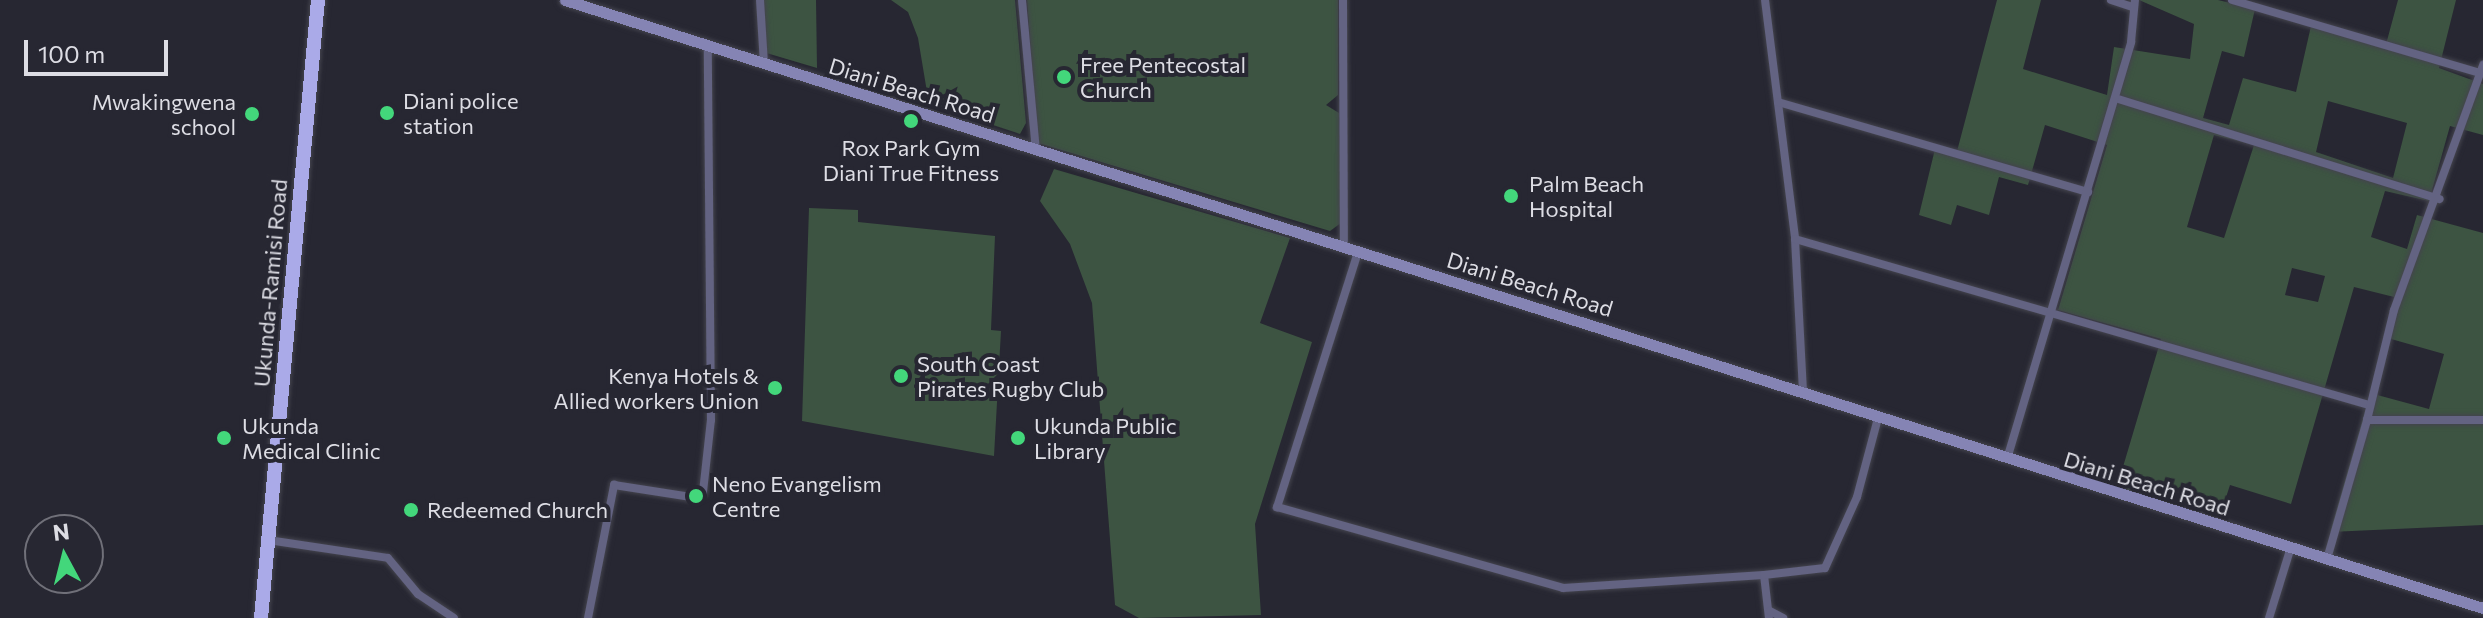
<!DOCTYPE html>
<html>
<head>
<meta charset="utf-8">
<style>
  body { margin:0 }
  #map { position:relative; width:2483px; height:618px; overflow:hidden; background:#272732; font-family:Commissioner,sans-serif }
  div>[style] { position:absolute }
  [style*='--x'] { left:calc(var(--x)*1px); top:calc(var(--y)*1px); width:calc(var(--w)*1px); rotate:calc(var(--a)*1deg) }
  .green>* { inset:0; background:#3d5442 }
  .roads { filter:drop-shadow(0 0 2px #44444e) drop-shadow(0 0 2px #44444e) }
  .minor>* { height:8px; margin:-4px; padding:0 4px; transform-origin:4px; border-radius:4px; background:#636382 }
  .secondary>* { height:11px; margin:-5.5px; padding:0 5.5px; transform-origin:5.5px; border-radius:5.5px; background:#8584b4 }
  .trunk>* { height:14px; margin:-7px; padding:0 7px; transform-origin:7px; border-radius:7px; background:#aaaae8 }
  .dots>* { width:22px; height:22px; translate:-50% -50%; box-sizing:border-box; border:4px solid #272732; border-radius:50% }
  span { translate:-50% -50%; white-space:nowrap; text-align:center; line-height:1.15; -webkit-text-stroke:8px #272732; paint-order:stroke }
  .poi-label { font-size:22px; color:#dddde4 }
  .left { translate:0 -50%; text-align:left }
  .right { translate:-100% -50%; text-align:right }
  .street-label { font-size:22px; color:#dddde4 }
  .north { position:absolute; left:24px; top:514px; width:80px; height:80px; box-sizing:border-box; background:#272732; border:2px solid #707079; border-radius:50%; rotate:353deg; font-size:22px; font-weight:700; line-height:32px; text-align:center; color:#dddde4 }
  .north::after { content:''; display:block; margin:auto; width:28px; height:36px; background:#43d77b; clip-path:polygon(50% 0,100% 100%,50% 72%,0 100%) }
  .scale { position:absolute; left:24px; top:40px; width:144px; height:36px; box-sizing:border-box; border:4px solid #dddde4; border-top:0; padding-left:10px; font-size:24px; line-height:28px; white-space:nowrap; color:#dddde4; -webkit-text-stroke:6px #272732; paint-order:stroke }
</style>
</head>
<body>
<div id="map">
  <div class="green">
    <div style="clip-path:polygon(762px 0,816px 0,817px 68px,763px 52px)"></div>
    <div style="clip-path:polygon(891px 0,1015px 0,1026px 123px,1020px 134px,929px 104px,918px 38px,908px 12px)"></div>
    <div style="clip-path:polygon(1027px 0,1338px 0,1338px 95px,1326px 105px,1339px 113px,1341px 223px,1330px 231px,1038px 143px)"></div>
    <div style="clip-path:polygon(evenodd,1997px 0,2041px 0,2023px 69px,2107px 95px,2114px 47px,2190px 59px,2194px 24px,2139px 0,2218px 0,2255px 9px,2244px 57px,2222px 51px,2203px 118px,2229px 125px,2243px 78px,2296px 92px,2311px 26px,2385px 48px,2398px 0,2456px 0,2439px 68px,2483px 84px,2483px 135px,2450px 126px,2429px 201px,2385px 191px,2371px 237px,2407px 249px,2417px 215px,2483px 233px,2483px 525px,2330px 532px,2370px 393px,2429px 409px,2444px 354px,2384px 337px,2394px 297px,2354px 287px,2291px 504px,2230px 485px,2221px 513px,2117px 487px,2161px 339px,2058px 310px,2107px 145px,2045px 125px,2028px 185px,1999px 177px,1989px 215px,1957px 205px,1951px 225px,1919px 215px,1935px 149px,1956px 155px,1997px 0,2328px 101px,2407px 123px,2393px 178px,2316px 152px,2328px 101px,1997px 0,2214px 135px,2254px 145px,2224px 238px,2187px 227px,2214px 135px,1997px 0,2292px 268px,2325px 276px,2318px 302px,2285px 295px,2292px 268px)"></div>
    <div style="clip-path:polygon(1054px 169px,1290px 238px,1260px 323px,1312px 342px,1255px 524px,1261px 615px,1139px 618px,1115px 605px,1092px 303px,1070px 244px,1040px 201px)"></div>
    <div style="clip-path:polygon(809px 208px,858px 210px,858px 222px,995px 236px,991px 330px,1001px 331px,994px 456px,802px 421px)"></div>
  </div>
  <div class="roads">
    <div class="minor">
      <div style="--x:760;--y:0;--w:63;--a:86.4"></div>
      <div style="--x:1022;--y:0;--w:151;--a:84.7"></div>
      <div style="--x:1343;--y:0;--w:247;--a:89.8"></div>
      <div style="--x:1765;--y:0;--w:241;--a:82.8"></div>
      <div style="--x:1795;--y:239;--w:153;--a:87"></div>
      <div style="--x:2111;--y:0;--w:23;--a:18"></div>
      <div style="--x:2232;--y:0;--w:259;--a:16.4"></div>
      <div style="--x:2115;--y:98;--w:340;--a:17.3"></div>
      <div style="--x:1778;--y:102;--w:323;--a:16.2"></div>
      <div style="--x:1795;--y:239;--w:598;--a:16.13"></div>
      <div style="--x:1358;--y:252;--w:268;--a:107.6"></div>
      <div style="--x:1277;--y:507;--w:297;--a:15.8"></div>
      <div style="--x:1563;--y:588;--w:201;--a:-3.7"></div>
      <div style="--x:1764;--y:575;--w:43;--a:83.4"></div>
      <div style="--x:2367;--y:420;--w:113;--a:-76.2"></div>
      <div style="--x:2394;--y:310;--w:261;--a:-70"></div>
      <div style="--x:2007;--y:459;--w:435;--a:-73.4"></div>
      <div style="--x:2131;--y:42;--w:42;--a:-84.6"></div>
      <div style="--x:268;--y:540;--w:121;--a:8.5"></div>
      <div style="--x:388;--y:558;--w:47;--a:50.2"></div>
      <div style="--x:418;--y:594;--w:43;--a:33.7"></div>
      <div style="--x:2327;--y:559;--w:145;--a:-73.9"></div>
      <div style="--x:2367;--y:420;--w:116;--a:0"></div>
      <div style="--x:1764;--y:575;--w:61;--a:-6.5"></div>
      <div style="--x:1825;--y:568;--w:78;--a:-65.7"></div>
      <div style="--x:1857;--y:497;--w:82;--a:-75.1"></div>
      <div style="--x:1770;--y:611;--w:15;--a:28"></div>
      <div style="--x:588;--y:618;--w:136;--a:-78.9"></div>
      <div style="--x:614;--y:485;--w:78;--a:8.9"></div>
      <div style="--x:691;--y:497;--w:13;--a:-23"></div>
      <div style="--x:703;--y:492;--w:72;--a:-83.7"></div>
      <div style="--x:711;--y:420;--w:373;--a:-90.5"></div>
      <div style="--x:2269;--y:618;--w:74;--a:-72.8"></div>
    </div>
    <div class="secondary">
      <div style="--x:565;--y:0;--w:2012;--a:17.59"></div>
    </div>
    <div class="trunk">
      <div style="--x:261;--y:618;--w:621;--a:-84.73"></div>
    </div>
  </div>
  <div class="dots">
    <div style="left:1064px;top:77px;background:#43d77b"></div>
    <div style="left:387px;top:113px;background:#43d77b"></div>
    <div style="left:252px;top:114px;background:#43d77b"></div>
    <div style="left:911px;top:121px;background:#43d77b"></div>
    <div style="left:1511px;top:196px;background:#43d77b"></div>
    <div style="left:901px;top:376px;background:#43d77b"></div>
    <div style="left:775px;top:388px;background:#43d77b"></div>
    <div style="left:224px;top:438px;background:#43d77b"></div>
    <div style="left:1018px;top:438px;background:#43d77b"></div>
    <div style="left:696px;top:496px;background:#43d77b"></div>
    <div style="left:411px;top:510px;background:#43d77b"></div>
  </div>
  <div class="poi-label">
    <span class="left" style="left:1080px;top:77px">Free Pentecostal<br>Church</span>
    <span class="left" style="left:403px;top:113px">Diani police<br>station</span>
    <span class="right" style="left:236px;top:114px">Mwakingwena<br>school</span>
    <span style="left:911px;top:160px">Rox Park Gym<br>Diani True Fitness</span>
    <span class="left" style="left:1529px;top:196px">Palm Beach<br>Hospital</span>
    <span class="left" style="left:917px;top:376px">South Coast<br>Pirates Rugby Club</span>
    <span class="right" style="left:759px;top:388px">Kenya Hotels &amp;<br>Allied workers Union</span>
    <span class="left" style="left:242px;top:438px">Ukunda<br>Medical Clinic</span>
    <span class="left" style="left:1034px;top:438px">Ukunda Public<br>Library</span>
    <span class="left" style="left:712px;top:496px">Neno Evangelism<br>Centre</span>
    <span class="left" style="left:427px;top:510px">Redeemed Church</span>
  </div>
  <div class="street-label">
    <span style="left:912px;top:90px;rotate:17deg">Diani Beach Road</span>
    <span style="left:270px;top:283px;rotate:-85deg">Ukunda-Ramisi Road</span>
    <span style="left:1530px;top:284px;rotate:17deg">Diani Beach Road</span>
    <span style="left:2147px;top:483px;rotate:17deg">Diani Beach Road</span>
  </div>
  <div class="north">N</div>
  <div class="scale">100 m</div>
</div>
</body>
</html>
